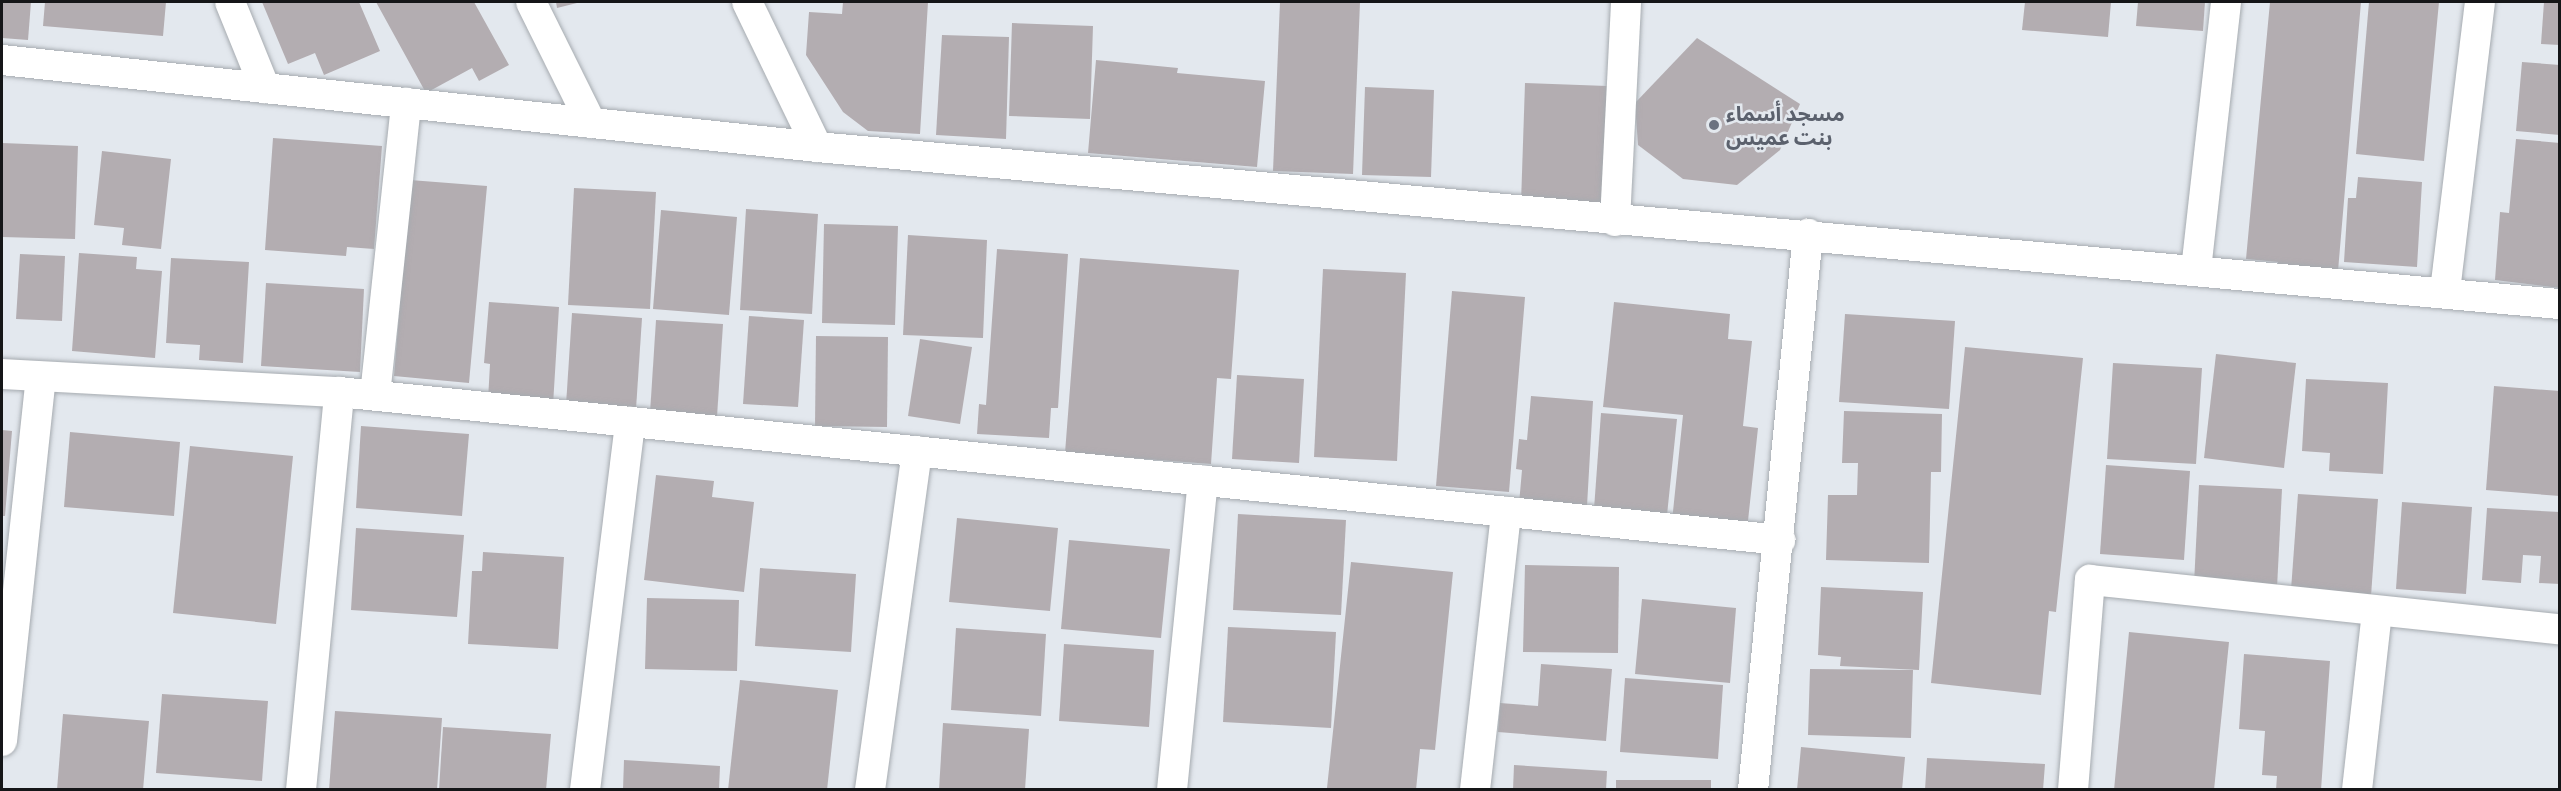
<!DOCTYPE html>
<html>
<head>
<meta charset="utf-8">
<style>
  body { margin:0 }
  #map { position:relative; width:2561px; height:791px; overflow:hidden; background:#e3e8ee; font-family:Barlow,"Noto Sans Arabic",sans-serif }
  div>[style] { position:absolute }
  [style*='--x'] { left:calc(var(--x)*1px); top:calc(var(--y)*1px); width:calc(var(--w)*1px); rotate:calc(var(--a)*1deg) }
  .building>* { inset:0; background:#b3adb1 }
  .roads { filter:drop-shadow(0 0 2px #a6abb0) drop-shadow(0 0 2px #a6abb0) }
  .street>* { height:30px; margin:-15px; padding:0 15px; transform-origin:15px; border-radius:15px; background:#fff }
  .dots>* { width:16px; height:16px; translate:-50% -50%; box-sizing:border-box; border:3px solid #e3e8ee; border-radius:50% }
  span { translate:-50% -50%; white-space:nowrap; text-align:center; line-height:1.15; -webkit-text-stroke:5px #e3e8ee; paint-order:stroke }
  .worship-label { font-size:21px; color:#5b616d; font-weight:700 }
  .left { translate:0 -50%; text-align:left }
  .frame { position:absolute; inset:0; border:3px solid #151618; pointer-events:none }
</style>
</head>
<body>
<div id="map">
  <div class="building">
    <div style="clip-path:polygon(2px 2px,31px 2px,28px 40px,2px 38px)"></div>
    <div style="clip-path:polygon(45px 2px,166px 2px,163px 36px,43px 26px)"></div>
    <div style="clip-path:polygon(262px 2px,359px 2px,380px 51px,324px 75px,315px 53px,288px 64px)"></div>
    <div style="clip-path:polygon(376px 2px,474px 2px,509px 65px,479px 81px,472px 68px,426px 93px)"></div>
    <div style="clip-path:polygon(556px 2px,581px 2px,557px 8px)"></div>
    <div style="clip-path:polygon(843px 2px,928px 2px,920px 134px,868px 131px,843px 112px,806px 55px,809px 12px,842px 14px)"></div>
    <div style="clip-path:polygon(1280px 2px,1360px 2px,1353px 174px,1273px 171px)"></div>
    <div style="clip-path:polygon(2025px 2px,2111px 2px,2108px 37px,2022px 30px)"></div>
    <div style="clip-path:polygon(2138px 2px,2205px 2px,2203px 31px,2136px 26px)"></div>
    <div style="clip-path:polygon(2270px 2px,2361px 2px,2338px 271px,2277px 270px,2278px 262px,2246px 259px)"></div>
    <div style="clip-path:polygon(2369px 2px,2439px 2px,2424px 161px,2356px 154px)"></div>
    <div style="clip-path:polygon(2544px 2px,2560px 2px,2560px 45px,2541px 44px)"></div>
    <div style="clip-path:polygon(1012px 23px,1093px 26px,1090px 119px,1009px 116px)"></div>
    <div style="clip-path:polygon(942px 35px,1009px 37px,1006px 139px,936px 135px)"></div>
    <div style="clip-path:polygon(1697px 38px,1800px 104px,1780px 150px,1737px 185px,1683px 179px,1638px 145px,1635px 103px)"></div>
    <div style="clip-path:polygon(1096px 60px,1178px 68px,1177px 73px,1265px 81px,1257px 167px,1088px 153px)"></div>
    <div style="clip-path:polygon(2522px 62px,2560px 65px,2560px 135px,2516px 131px)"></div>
    <div style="clip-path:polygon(1525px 83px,1607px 86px,1603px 206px,1521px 203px)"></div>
    <div style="clip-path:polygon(1365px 87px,1434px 90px,1431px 177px,1362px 175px)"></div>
    <div style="clip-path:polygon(273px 138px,382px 146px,374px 249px,347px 247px,346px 256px,265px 250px)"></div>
    <div style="clip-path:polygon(2516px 139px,2560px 143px,2560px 288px,2495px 280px,2500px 212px,2509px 213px)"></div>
    <div style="clip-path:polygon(2px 143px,78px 146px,75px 239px,2px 237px)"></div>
    <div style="clip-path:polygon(102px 151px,171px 159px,161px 249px,122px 245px,124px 228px,94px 225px)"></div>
    <div style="clip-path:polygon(2358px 177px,2422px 182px,2417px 267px,2344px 262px,2348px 198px,2356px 198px)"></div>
    <div style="clip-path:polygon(410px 180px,487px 186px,469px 383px,394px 376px)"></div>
    <div style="clip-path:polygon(574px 188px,656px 192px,650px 309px,568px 305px)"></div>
    <div style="clip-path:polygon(746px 209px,818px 214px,812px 314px,740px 310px)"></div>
    <div style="clip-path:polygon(661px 210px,737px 217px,729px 315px,653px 309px)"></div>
    <div style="clip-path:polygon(824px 224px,898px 226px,895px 325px,822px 323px)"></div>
    <div style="clip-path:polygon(908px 235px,987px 240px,983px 338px,903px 335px)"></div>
    <div style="clip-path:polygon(997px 249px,1068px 254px,1058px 408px,1051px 408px,1049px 438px,977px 434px,979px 404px,986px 405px)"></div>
    <div style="clip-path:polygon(79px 253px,137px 257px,136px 269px,162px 271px,155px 358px,72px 351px)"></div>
    <div style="clip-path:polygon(20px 254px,65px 256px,62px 321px,16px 319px)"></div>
    <div style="clip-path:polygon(171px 258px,249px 262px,243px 363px,199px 360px,200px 345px,166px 343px)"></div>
    <div style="clip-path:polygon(1080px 258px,1239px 270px,1231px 379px,1217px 378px,1211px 464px,1065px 453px)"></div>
    <div style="clip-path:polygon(1323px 269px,1406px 273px,1397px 461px,1314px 457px)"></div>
    <div style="clip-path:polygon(266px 283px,364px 289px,360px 372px,261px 366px)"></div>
    <div style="clip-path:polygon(1452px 291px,1525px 297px,1509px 492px,1436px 486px)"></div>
    <div style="clip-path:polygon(489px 302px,559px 307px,553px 405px,488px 400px,490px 364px,484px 363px)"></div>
    <div style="clip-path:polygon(1614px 302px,1730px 314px,1728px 339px,1752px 341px,1743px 426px,1758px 428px,1747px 530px,1672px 521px,1683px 415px,1603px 407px)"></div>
    <div style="clip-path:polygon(572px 313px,642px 318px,636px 409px,566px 405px)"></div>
    <div style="clip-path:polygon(1845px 314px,1955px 321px,1949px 409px,1839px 402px)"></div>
    <div style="clip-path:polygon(749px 316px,804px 320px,798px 407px,743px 404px)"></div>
    <div style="clip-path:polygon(656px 320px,723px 324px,717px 417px,650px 413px)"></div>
    <div style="clip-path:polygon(816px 336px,888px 337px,887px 427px,815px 426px)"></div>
    <div style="clip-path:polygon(920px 339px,972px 347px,960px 424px,908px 416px)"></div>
    <div style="clip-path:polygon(1965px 347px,2083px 358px,2056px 612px,2049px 611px,2041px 695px,1931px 683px)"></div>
    <div style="clip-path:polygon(2216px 354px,2296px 363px,2284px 468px,2204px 458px)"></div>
    <div style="clip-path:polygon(2113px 363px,2202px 368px,2196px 464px,2107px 459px)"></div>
    <div style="clip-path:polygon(1237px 375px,1304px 379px,1299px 463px,1232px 459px)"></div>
    <div style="clip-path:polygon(2306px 379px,2388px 383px,2383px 474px,2329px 471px,2330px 453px,2302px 451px)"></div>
    <div style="clip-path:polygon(2494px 386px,2560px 391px,2560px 496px,2486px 490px)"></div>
    <div style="clip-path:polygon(1531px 396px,1593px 401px,1587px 506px,1519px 504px,1522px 470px,1516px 469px,1519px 439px,1527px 440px)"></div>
    <div style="clip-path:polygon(1844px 411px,1942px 414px,1941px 472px,1931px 472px,1929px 563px,1826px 560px,1828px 495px,1857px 495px,1858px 463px,1842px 463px)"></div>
    <div style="clip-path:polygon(1601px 413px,1677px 419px,1667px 515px,1594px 509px)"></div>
    <div style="clip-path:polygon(361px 426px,469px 434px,462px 516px,356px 508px)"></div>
    <div style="clip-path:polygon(2px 430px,12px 431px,5px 516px,2px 516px)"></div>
    <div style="clip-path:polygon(70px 432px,180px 442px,174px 516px,64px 507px)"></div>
    <div style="clip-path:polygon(190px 446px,293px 456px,276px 624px,173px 613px)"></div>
    <div style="clip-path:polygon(2106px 465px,2190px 471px,2184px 560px,2100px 554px)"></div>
    <div style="clip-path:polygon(656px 475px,714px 481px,712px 497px,754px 502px,744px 592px,644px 580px)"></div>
    <div style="clip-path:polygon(2199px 485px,2282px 489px,2277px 588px,2194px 584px)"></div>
    <div style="clip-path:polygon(2298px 494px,2378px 499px,2371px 596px,2291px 590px)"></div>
    <div style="clip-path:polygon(2402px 502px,2472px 507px,2466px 594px,2396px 589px)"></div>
    <div style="clip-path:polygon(2487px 508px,2560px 512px,2560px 584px,2539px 583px,2541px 556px,2523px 555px,2521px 583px,2482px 580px)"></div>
    <div style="clip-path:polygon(1238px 514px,1346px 520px,1341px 615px,1233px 610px)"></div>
    <div style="clip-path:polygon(957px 518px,1058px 528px,1050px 611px,949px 602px)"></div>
    <div style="clip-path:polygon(356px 528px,464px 535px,457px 617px,351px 610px)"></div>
    <div style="clip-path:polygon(1069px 540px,1170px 549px,1161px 638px,1061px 629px)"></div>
    <div style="clip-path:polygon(483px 552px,564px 557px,558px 649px,468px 644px,472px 571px,482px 571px)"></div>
    <div style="clip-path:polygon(1351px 562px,1453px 572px,1435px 750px,1420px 749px,1416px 790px,1327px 788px)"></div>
    <div style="clip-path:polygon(1525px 565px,1619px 567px,1618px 653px,1523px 652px)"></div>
    <div style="clip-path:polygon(760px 568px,856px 574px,851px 652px,755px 646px)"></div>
    <div style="clip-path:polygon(1821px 587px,1923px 592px,1919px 670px,1840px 666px,1841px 657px,1818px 655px)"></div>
    <div style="clip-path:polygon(647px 598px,739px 600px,737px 671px,645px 669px)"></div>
    <div style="clip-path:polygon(1642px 599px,1736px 608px,1730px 683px,1635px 674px)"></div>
    <div style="clip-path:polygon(1228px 627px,1336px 632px,1331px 728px,1223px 722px)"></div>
    <div style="clip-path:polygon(956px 628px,1046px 634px,1041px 716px,951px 710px)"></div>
    <div style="clip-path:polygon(2129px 632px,2229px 642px,2214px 790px,2114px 790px)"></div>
    <div style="clip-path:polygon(1064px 644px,1154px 650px,1149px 727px,1059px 721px)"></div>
    <div style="clip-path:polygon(2244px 654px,2330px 661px,2321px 790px,2276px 790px,2277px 776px,2262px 775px,2265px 731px,2239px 729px)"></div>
    <div style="clip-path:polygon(1541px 664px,1612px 669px,1606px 741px,1498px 732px,1500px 703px,1538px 706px)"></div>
    <div style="clip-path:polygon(1810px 669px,1913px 670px,1911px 738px,1808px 735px)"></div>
    <div style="clip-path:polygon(1625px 678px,1723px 685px,1718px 759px,1620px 752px)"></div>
    <div style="clip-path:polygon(740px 680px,838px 690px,827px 790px,728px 790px)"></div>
    <div style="clip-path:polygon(162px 694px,268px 701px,262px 781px,156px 773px)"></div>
    <div style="clip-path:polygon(335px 711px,442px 718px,437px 790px,329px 790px)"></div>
    <div style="clip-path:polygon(63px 714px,149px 721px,143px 790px,57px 790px)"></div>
    <div style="clip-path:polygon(943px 723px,1029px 729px,1025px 790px,939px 790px)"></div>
    <div style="clip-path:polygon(443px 727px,551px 734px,546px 790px,439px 790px)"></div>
    <div style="clip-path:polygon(1801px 747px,1905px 757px,1902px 790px,1797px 790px)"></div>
    <div style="clip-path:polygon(1927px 758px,2045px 764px,2043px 790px,1925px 790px)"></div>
    <div style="clip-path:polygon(624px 760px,720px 766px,719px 790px,623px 790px)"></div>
    <div style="clip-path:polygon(1514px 765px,1607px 771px,1606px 790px,1513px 790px)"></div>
    <div style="clip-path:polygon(1616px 780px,1711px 780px,1711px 790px,1616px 790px)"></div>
  </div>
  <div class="roads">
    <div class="street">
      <div style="--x:230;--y:2;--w:93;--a:67.9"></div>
      <div style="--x:531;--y:2;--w:135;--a:63.6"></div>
      <div style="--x:747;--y:2;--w:161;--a:64.2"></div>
      <div style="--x:2;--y:60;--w:820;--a:6.09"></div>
      <div style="--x:817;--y:147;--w:1750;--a:5.15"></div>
      <div style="--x:1615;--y:221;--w:219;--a:-87.1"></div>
      <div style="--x:2196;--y:270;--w:270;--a:-83.6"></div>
      <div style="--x:2445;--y:291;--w:291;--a:-83.1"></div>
      <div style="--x:2;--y:374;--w:337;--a:3.1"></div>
      <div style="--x:339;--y:392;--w:1449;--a:5.86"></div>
      <div style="--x:375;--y:395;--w:294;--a:-83.9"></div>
      <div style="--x:2;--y:741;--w:366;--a:-83.9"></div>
      <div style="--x:301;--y:790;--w:400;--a:-84.5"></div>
      <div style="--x:585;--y:790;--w:371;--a:-83"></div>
      <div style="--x:870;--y:790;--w:342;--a:-82.1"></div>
      <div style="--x:1172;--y:790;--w:311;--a:-84.3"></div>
      <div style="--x:1475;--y:790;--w:280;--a:-83.6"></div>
      <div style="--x:1753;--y:790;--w:559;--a:-84.35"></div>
      <div style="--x:2073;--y:790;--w:211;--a:-85.4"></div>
      <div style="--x:2090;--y:580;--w:473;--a:6"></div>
      <div style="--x:2357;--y:790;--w:179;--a:-83.6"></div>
    </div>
  </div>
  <div class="dots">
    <div style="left:1714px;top:125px;background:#6b7280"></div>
  </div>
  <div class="worship-label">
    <span class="left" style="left:1726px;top:125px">مسجد أسماء<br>بنت عميس</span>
  </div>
  <div class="frame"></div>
</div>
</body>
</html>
